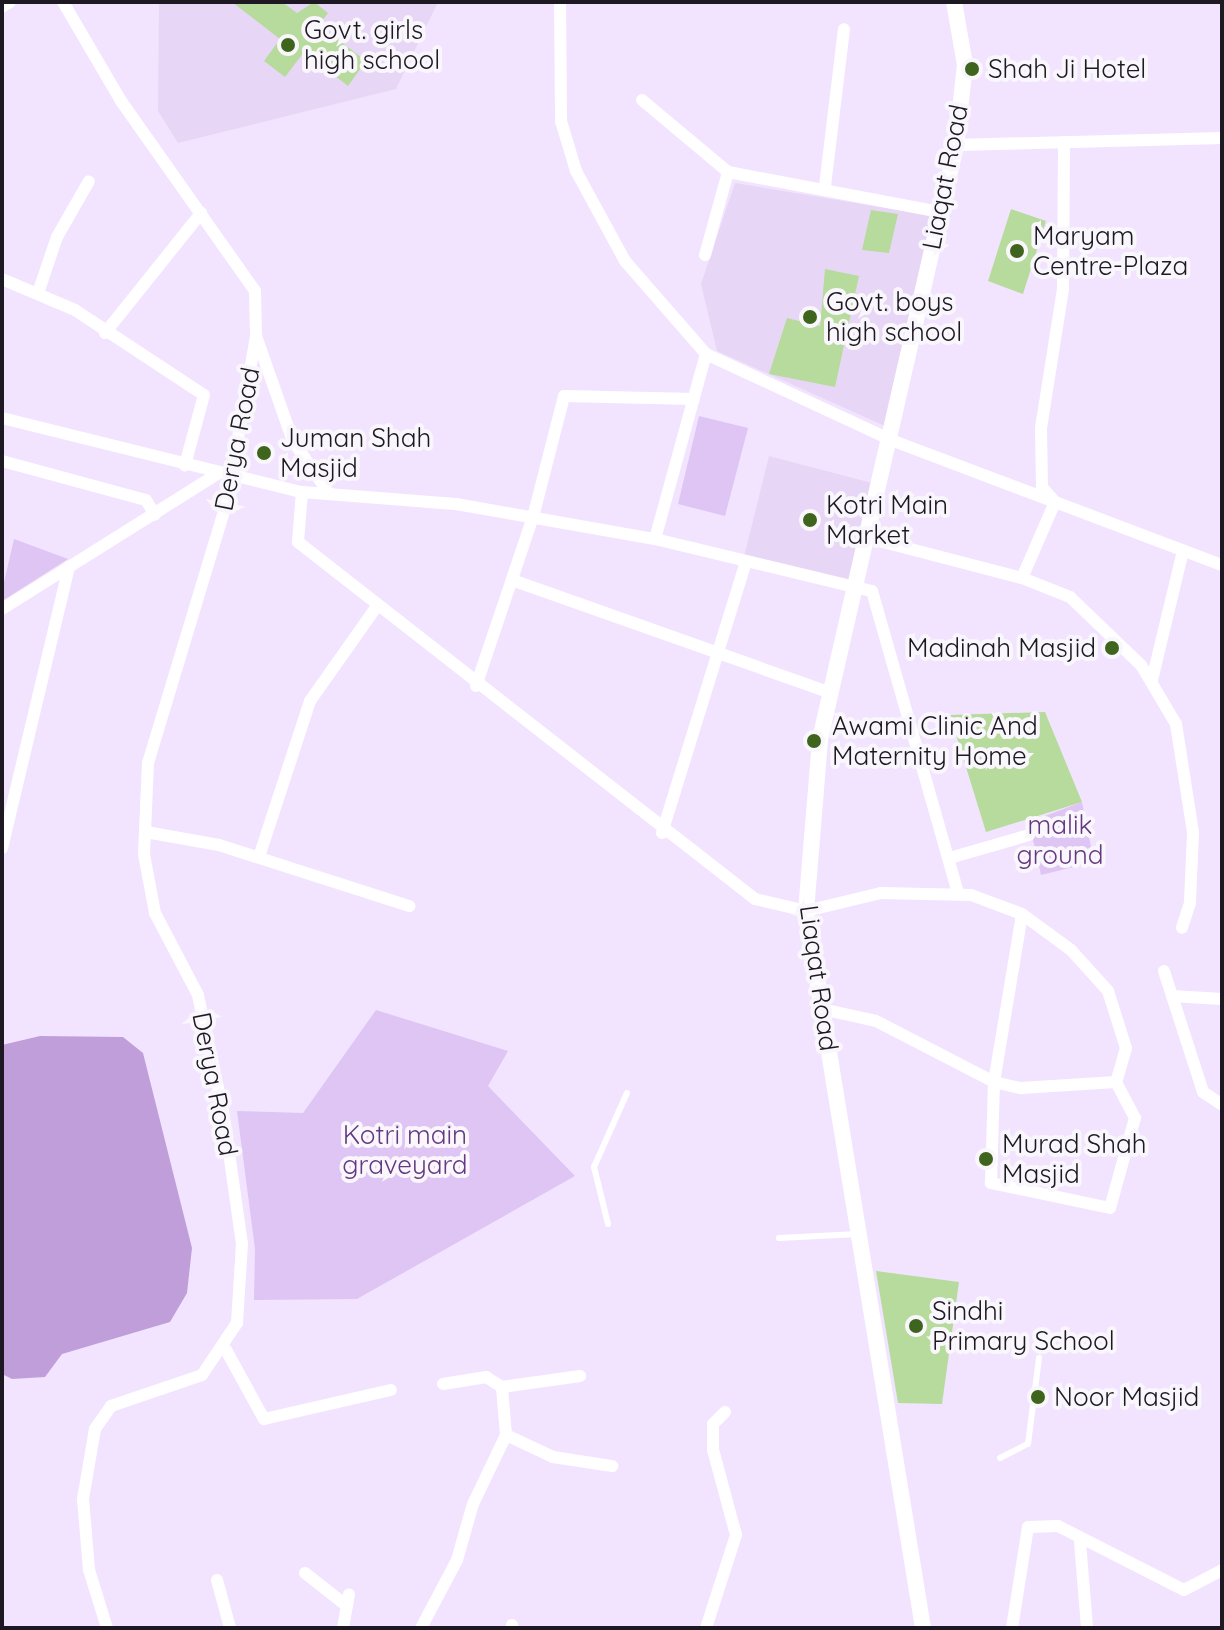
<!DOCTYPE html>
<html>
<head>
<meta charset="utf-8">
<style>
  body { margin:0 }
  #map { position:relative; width:1224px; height:1630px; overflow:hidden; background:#f2e4fe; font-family:Quicksand,sans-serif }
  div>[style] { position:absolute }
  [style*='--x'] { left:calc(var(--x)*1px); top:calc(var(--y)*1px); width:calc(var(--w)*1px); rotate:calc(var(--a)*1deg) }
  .built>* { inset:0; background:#e8d6f6 }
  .green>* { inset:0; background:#dec5f3 }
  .water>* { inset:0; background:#bf9eda }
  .building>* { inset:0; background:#b6db9d }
  .service>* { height:6px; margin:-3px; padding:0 3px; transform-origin:3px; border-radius:3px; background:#fff }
  .minor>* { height:12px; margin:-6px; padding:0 6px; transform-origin:6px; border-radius:6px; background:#fff }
  .tertiary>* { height:16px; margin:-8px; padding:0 8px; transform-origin:8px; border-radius:8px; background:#fff }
  .dots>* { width:22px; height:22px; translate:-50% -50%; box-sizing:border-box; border:4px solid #f9f6fc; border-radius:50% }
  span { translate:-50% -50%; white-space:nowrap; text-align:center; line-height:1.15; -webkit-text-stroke:8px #f9f6fc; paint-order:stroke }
  .poi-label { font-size:26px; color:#1d1821 }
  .left { translate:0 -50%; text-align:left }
  .right { translate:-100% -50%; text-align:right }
  .street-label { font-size:26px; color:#1d1821 }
  .park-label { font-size:26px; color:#643981 }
  .frame { position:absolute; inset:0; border:4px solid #1d1821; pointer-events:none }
</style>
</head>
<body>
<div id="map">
  <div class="built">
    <div style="clip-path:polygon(159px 2px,438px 2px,396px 89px,178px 143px,158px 111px)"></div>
    <div style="clip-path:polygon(735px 183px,934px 216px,887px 427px,717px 351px,701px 284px)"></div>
    <div style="clip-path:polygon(769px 456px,876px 484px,853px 585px,744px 557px)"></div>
  </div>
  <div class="green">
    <div style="clip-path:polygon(699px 416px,748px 428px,725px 516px,678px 504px)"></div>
    <div style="clip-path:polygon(14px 539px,68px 559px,2px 601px,2px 591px)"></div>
    <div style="clip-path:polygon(1082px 802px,1094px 862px,1041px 875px,1029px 822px)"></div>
    <div style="clip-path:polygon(376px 1010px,508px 1051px,488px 1086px,575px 1176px,357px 1299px,254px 1300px,255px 1249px,237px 1111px,303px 1113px)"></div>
  </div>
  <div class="water">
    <div style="clip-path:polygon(40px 1036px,123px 1037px,143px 1053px,192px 1248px,187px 1293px,170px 1322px,62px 1354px,45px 1377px,12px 1379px,2px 1374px,2px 1045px)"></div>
  </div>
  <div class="building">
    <div style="clip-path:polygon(232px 2px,282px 2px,297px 13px,314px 2px,328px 13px,319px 25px,366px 61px,348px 86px,304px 52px,285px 77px,264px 61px,280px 39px)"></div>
    <div style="clip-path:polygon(1011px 209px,1046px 221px,1023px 294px,988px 281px)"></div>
    <div style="clip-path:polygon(871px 210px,898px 214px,889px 253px,862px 250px)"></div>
    <div style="clip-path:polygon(825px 269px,859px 276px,835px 387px,769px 374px,787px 318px,820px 326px)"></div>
    <div style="clip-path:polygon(1045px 712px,1082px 802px,986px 832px,950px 715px)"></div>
    <div style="clip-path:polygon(876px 1271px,959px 1282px,942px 1404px,898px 1403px)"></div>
  </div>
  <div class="service">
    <div style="--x:608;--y:1224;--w:59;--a:-103.8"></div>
    <div style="--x:594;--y:1167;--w:81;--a:-66"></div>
    <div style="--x:779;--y:1238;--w:80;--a:-2.9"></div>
    <div style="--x:1000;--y:1458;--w:31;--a:-27"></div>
    <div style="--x:1028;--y:1444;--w:87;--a:-82.7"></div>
  </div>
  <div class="minor">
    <div style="--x:63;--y:2;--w:115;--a:59.6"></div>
    <div style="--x:121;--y:101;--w:232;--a:54.8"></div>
    <div style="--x:255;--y:291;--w:45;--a:88.7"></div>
    <div style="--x:256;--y:336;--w:111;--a:70.6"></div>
    <div style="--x:293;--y:441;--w:62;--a:55.5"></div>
    <div style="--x:560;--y:2;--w:119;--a:89.5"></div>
    <div style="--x:561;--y:121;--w:52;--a:73.3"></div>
    <div style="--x:576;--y:171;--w:102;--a:61.4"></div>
    <div style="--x:625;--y:261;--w:123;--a:48.9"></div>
    <div style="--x:706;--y:354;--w:204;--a:24.9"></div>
    <div style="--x:891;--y:440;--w:354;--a:20.7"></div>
    <div style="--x:2;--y:7;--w:9;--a:-32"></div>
    <div style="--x:642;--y:100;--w:112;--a:39.9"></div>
    <div style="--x:728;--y:172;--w:215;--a:10.7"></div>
    <div style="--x:956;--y:145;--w:266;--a:-1.5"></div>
    <div style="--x:825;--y:186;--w:158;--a:-83.1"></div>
    <div style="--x:705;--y:255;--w:86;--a:-74.5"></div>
    <div style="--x:2;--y:279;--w:79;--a:23"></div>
    <div style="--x:75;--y:310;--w:154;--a:33.4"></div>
    <div style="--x:204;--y:395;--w:73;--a:105.2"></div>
    <div style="--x:38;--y:293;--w:59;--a:-71.3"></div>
    <div style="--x:57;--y:237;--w:64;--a:-60.3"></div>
    <div style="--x:105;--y:333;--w:154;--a:-51.3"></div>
    <div style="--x:2;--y:418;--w:309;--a:13.9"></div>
    <div style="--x:302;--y:492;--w:154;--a:4.5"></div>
    <div style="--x:456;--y:504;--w:202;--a:10"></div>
    <div style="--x:655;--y:539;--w:223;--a:13.5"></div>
    <div style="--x:872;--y:591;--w:314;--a:74.1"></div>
    <div style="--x:2;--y:461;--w:149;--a:15.2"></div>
    <div style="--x:146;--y:500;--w:17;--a:59"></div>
    <div style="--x:302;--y:492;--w:50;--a:94.6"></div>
    <div style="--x:298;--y:542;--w:580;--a:38"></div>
    <div style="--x:755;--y:899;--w:52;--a:13.2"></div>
    <div style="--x:806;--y:911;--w:77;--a:-13.5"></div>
    <div style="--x:881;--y:893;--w:90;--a:1.3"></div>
    <div style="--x:971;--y:895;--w:54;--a:20.4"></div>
    <div style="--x:1022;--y:914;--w:61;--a:36.3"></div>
    <div style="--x:1071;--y:950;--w:55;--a:47.9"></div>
    <div style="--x:1108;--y:991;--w:60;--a:72.5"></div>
    <div style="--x:1126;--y:1048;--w:35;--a:106"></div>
    <div style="--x:1116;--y:1082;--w:41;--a:62.2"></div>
    <div style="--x:1135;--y:1118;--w:93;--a:105.5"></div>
    <div style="--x:1110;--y:1208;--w:122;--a:-168.1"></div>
    <div style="--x:991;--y:1183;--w:101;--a:-88.3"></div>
    <div style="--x:994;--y:1082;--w:170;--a:-80.5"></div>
    <div style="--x:868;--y:538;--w:159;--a:14.6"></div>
    <div style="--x:1022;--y:578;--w:83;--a:-66.5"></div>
    <div style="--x:1055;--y:502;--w:20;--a:-131"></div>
    <div style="--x:1042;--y:487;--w:59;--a:-91"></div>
    <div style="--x:1041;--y:428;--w:141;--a:-81"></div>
    <div style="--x:1063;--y:289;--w:147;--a:-89.6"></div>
    <div style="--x:655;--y:539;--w:192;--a:-74.6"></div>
    <div style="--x:1022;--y:578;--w:52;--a:21.6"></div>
    <div style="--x:1070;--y:597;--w:98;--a:43.8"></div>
    <div style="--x:1141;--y:665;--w:69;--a:59.3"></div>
    <div style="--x:1176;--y:724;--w:110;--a:81.1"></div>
    <div style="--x:1193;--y:833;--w:70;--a:92.5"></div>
    <div style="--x:1190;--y:903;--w:26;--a:108"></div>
    <div style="--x:512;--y:580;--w:338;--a:19.5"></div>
    <div style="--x:2;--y:609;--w:79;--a:-32.1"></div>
    <div style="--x:1152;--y:680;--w:133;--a:-76.5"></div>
    <div style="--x:476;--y:686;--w:178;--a:-71.4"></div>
    <div style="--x:533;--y:517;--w:125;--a:-75.6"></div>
    <div style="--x:564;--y:396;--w:130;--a:1.3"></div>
    <div style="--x:146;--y:832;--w:74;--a:10.1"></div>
    <div style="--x:219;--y:845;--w:200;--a:17.8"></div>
    <div style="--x:662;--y:833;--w:284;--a:-72.8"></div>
    <div style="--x:2;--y:848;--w:289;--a:-76.6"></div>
    <div style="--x:69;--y:567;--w:177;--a:-32.1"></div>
    <div style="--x:259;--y:857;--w:164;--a:-71.9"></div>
    <div style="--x:310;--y:701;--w:116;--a:-54.8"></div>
    <div style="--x:953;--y:857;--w:79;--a:-16.1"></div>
    <div style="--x:1164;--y:971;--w:127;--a:72.1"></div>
    <div style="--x:1203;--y:1092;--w:23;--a:34"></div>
    <div style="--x:1172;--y:996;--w:50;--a:3.4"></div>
    <div style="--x:822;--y:1009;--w:55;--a:12.5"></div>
    <div style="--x:876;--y:1021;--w:133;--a:27.3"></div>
    <div style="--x:994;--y:1082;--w:28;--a:13"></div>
    <div style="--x:1021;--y:1088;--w:95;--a:-3.6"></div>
    <div style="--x:226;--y:1350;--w:79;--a:61.2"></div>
    <div style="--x:264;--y:1419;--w:130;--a:-12.9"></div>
    <div style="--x:443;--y:1384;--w:44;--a:-9.2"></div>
    <div style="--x:486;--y:1377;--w:19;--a:32"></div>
    <div style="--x:502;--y:1387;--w:79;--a:-8"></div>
    <div style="--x:506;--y:1435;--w:52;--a:25.1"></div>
    <div style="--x:553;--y:1457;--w:60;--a:8.7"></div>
    <div style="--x:1080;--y:1542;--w:86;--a:85.3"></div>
    <div style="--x:305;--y:1573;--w:53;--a:38.2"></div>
    <div style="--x:217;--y:1580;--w:50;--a:74.8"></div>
    <div style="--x:107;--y:1628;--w:61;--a:-107.2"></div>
    <div style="--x:89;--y:1570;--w:71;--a:-94.8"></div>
    <div style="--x:83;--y:1499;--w:71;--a:-80.3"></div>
    <div style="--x:95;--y:1429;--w:28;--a:-55"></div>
    <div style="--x:111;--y:1406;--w:96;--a:-18.8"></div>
    <div style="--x:202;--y:1375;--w:63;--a:-56.1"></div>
    <div style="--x:237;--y:1323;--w:79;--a:-86.4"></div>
    <div style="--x:242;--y:1244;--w:134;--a:-98.1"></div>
    <div style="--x:223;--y:1111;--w:119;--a:-102.2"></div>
    <div style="--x:198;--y:995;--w:93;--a:-117.7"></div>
    <div style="--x:155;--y:913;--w:60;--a:-100.6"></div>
    <div style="--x:144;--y:854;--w:91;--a:-87.5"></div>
    <div style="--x:148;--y:763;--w:270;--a:-73.2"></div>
    <div style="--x:226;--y:505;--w:172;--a:-79.9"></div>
    <div style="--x:343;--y:1628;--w:34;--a:-80"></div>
    <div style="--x:421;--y:1628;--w:77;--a:-62.1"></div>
    <div style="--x:457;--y:1560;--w:58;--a:-74.1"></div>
    <div style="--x:473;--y:1504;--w:76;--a:-64.4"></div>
    <div style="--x:506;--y:1435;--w:48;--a:-94.8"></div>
    <div style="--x:512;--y:1628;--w:3;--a:-90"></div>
    <div style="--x:706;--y:1628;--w:98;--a:-72.1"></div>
    <div style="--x:736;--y:1535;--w:88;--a:-105.1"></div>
    <div style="--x:713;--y:1450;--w:26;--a:-90"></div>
    <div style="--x:713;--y:1424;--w:17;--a:-45"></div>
    <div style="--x:1012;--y:1628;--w:102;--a:-81"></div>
    <div style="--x:1028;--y:1527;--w:30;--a:-2"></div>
    <div style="--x:1058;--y:1526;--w:141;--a:26.9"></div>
    <div style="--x:1184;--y:1590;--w:43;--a:-27.8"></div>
  </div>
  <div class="tertiary">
    <div style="--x:923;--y:1628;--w:726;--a:-99.27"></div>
    <div style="--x:806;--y:911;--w:173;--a:-85.3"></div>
    <div style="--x:820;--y:739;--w:609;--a:-77.1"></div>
    <div style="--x:956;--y:145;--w:81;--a:-83.6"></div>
    <div style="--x:965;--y:65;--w:64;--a:-99.9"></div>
  </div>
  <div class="dots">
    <div style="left:288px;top:45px;background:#3e641e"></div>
    <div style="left:972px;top:69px;background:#3e641e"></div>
    <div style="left:1017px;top:251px;background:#3e641e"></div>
    <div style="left:810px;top:317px;background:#3e641e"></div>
    <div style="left:264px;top:453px;background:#3e641e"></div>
    <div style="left:810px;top:520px;background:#3e641e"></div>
    <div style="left:1112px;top:648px;background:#3e641e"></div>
    <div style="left:814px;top:741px;background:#3e641e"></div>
    <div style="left:986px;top:1159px;background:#3e641e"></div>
    <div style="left:916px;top:1326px;background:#3e641e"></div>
    <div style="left:1038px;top:1397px;background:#3e641e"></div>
  </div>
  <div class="poi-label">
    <span class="left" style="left:304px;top:45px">Govt. girls<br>high school</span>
    <span class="left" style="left:988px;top:69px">Shah Ji Hotel</span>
    <span class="left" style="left:1033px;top:251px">Maryam<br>Centre-Plaza</span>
    <span class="left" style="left:826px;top:317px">Govt. boys<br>high school</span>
    <span class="left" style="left:280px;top:453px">Juman Shah<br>Masjid</span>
    <span class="left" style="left:826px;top:520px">Kotri Main<br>Market</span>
    <span class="right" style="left:1096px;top:648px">Madinah Masjid</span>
    <span class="left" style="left:832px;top:741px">Awami Clinic And<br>Maternity Home</span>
    <span class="left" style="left:1002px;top:1159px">Murad Shah<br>Masjid</span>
    <span class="left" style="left:932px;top:1326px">Sindhi<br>Primary School</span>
    <span class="left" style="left:1054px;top:1397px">Noor Masjid</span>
  </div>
  <div class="street-label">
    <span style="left:945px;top:177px;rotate:-79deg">Liaqat Road</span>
    <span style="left:237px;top:439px;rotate:-79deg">Derya Road</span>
    <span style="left:819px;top:978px;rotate:82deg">Liaqat Road</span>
    <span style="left:215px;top:1084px;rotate:79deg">Derya Road</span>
  </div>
  <div class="park-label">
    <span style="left:1060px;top:840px">malik<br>ground</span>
    <span style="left:405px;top:1150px">Kotri main<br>graveyard</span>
  </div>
  <div class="frame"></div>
</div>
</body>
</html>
